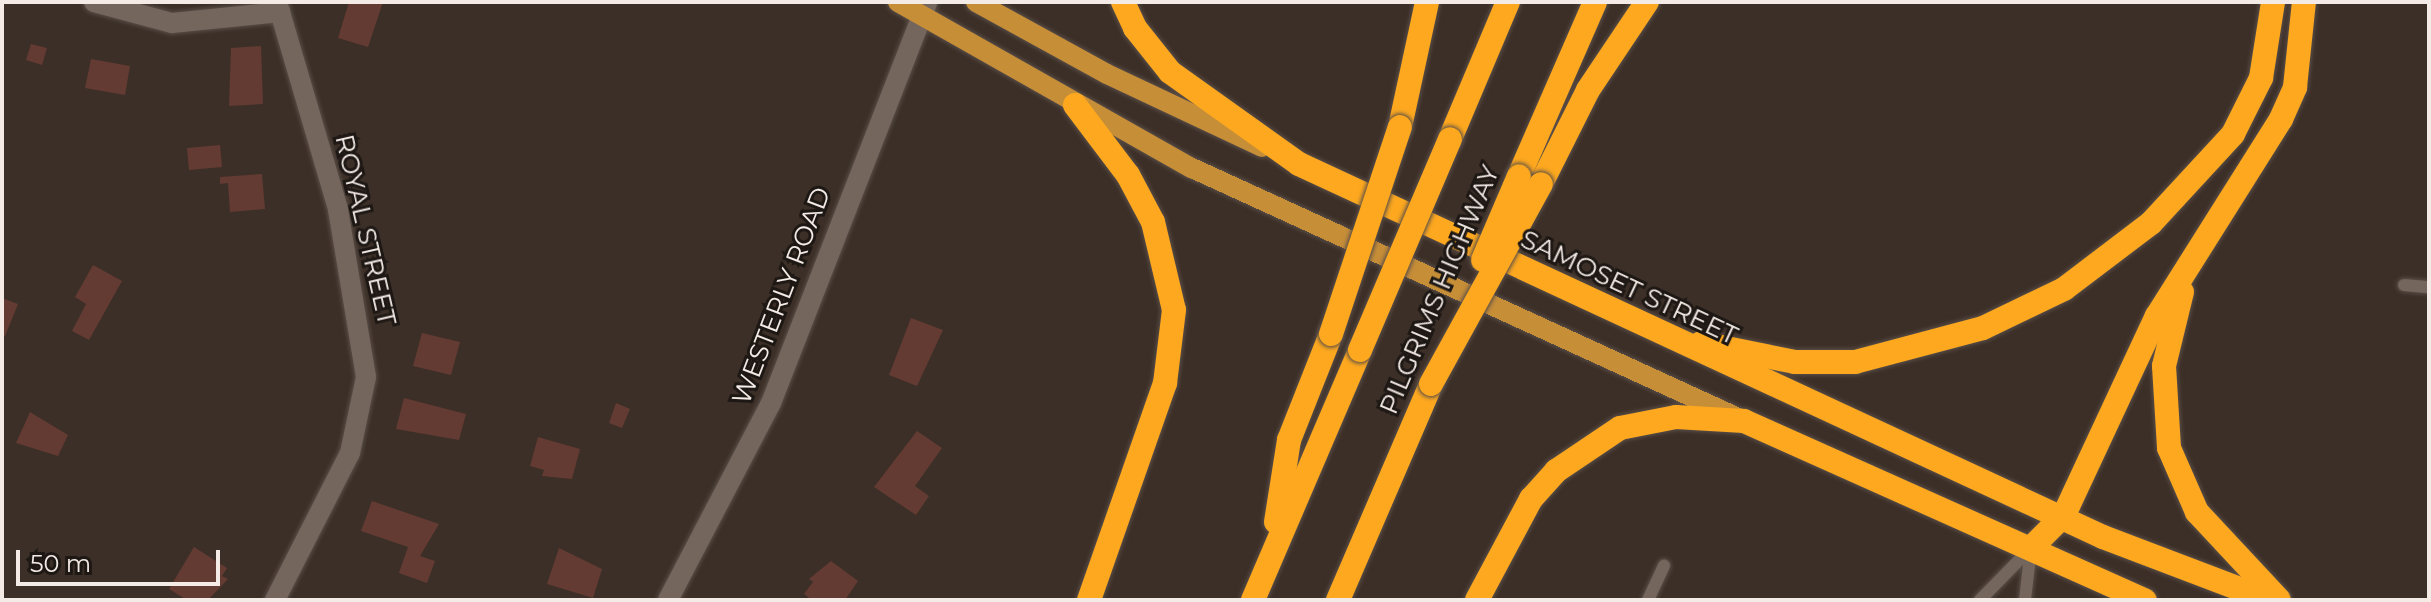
<!DOCTYPE html>
<html>
<head>
<meta charset="utf-8">
<style>
  body { margin:0 }
  #map { position:relative; width:2431px; height:602px; overflow:hidden; background:#3c2f27; font-family:Montserrat,sans-serif }
  div>[style] { position:absolute }
  [style*='--x'] { left:calc(var(--x)*1px); top:calc(var(--y)*1px); width:calc(var(--w)*1px); rotate:calc(var(--a)*1deg) }
  .building>* { inset:0; background:#633b33 }
  .roads { filter:drop-shadow(0 0 2px #594e48) drop-shadow(0 0 2px #594e48) }
  .lane>* { height:12px; margin:-6px; padding:0 6px; transform-origin:6px; border-radius:6px; background:#75665d }
  .street>* { height:20px; margin:-10px; padding:0 10px; transform-origin:10px; border-radius:10px; background:#75665d }
  .secondary>* { height:20px; margin:-10px; padding:0 10px; transform-origin:10px; border-radius:10px; background:#75665d }
  .primary>* { height:20px; margin:-10px; padding:0 10px; transform-origin:10px; border-radius:10px; background:#c78e38 }
  .highway>* { height:24px; margin:-12px; padding:0 12px; transform-origin:12px; border-radius:12px; background:#fda81f }
  .bridges { filter:drop-shadow(0 0 2px #594e48) drop-shadow(0 0 2px #594e48) }
  .highway-bridge>* { height:24px; margin:-12px; padding:0 12px; transform-origin:12px; border-radius:12px; background:#fda81f }
  span { translate:-50% -50%; white-space:nowrap; text-align:center; line-height:1.15; -webkit-text-stroke:6px #1e1815; paint-order:stroke }
  .street-label { font-size:26px; color:#f4ebe6 }
  .frame { position:absolute; inset:0; border:4px solid #f4ebe6; pointer-events:none }
  .scale { position:absolute; left:16px; top:550px; width:204px; height:36px; box-sizing:border-box; border:4px solid #f4ebe6; border-top:0; padding-left:10px; font-size:24px; line-height:28px; white-space:nowrap; color:#f4ebe6; -webkit-text-stroke:6px #1e1815; paint-order:stroke }
</style>
</head>
<body>
<div id="map">
  <div class="building">
    <div style="clip-path:polygon(349px 2px,383px 2px,368px 47px,338px 38px)"></div>
    <div style="clip-path:polygon(31px 44px,47px 48px,42px 65px,26px 60px)"></div>
    <div style="clip-path:polygon(261px 46px,263px 104px,229px 106px,231px 48px)"></div>
    <div style="clip-path:polygon(91px 59px,130px 66px,125px 95px,85px 88px)"></div>
    <div style="clip-path:polygon(220px 145px,222px 167px,189px 170px,187px 148px)"></div>
    <div style="clip-path:polygon(262px 174px,265px 209px,230px 212px,228px 183px,220px 184px,220px 177px)"></div>
    <div style="clip-path:polygon(93px 265px,122px 281px,89px 340px,72px 331px,86px 304px,75px 297px)"></div>
    <div style="clip-path:polygon(2px 298px,18px 304px,5px 336px,2px 335px)"></div>
    <div style="clip-path:polygon(911px 318px,943px 330px,917px 386px,889px 375px)"></div>
    <div style="clip-path:polygon(422px 333px,460px 342px,451px 375px,413px 366px)"></div>
    <div style="clip-path:polygon(404px 398px,466px 414px,459px 440px,396px 429px)"></div>
    <div style="clip-path:polygon(616px 403px,630px 409px,622px 428px,609px 423px)"></div>
    <div style="clip-path:polygon(30px 412px,68px 435px,58px 456px,16px 443px)"></div>
    <div style="clip-path:polygon(917px 431px,942px 448px,915px 486px,929px 496px,916px 515px,874px 487px)"></div>
    <div style="clip-path:polygon(538px 437px,580px 449px,572px 479px,542px 476px,544px 470px,530px 466px)"></div>
    <div style="clip-path:polygon(372px 501px,439px 524px,420px 556px,435px 561px,427px 583px,399px 573px,408px 547px,361px 531px)"></div>
    <div style="clip-path:polygon(194px 547px,227px 568px,222px 576px,228px 579px,208px 600px,187px 600px,169px 589px)"></div>
    <div style="clip-path:polygon(559px 548px,602px 569px,593px 598px,547px 584px)"></div>
    <div style="clip-path:polygon(831px 561px,858px 581px,845px 600px,812px 600px,804px 594px,813px 582px,809px 579px)"></div>
  </div>
  <div class="roads">
    <div class="lane">
      <div style="--x:2404;--y:285;--w:25;--a:5"></div>
      <div style="--x:1648;--y:600;--w:38;--a:-65"></div>
      <div style="--x:1980;--y:600;--w:73;--a:-45.6"></div>
      <div style="--x:2031;--y:548;--w:52;--a:96.6"></div>
    </div>
    <div class="street">
      <div style="--x:94;--y:2;--w:81;--a:15.1"></div>
      <div style="--x:172;--y:23;--w:109;--a:-5.8"></div>
      <div style="--x:275;--y:600;--w:165;--a:-63"></div>
      <div style="--x:350;--y:453;--w:78;--a:-78.1"></div>
      <div style="--x:366;--y:377;--w:170;--a:-99.5"></div>
      <div style="--x:338;--y:209;--w:216;--a:-106.4"></div>
    </div>
    <div class="secondary">
      <div style="--x:668;--y:600;--w:222;--a:-62.4"></div>
      <div style="--x:771;--y:403;--w:430;--a:-68.7"></div>
    </div>
    <div class="primary">
      <div style="--x:898;--y:2;--w:338;--a:29.5"></div>
      <div style="--x:1192;--y:168;--w:598;--a:24.59"></div>
      <div style="--x:976;--y:2;--w:149;--a:28.8"></div>
      <div style="--x:1107;--y:74;--w:171;--a:25.2"></div>
    </div>
    <div class="highway">
      <div style="--x:1123;--y:2;--w:29;--a:65"></div>
      <div style="--x:1135;--y:28;--w:56;--a:51.5"></div>
      <div style="--x:1170;--y:72;--w:158;--a:35.5"></div>
      <div style="--x:1299;--y:164;--w:886;--a:24.89"></div>
      <div style="--x:2103;--y:537;--w:178;--a:20.8"></div>
      <div style="--x:1075;--y:105;--w:88;--a:52.9"></div>
      <div style="--x:1128;--y:175;--w:53;--a:62"></div>
      <div style="--x:1153;--y:222;--w:90;--a:76.6"></div>
      <div style="--x:1174;--y:310;--w:74;--a:97"></div>
      <div style="--x:1165;--y:383;--w:230;--a:109.3"></div>
      <div style="--x:1400;--y:127;--w:128;--a:-77.8"></div>
      <div style="--x:1450;--y:139;--w:149;--a:-67.1"></div>
      <div style="--x:1519;--y:176;--w:190;--a:-66.4"></div>
      <div style="--x:1541;--y:184;--w:105;--a:-63.4"></div>
      <div style="--x:1588;--y:90;--w:106;--a:-56.2"></div>
      <div style="--x:2182;--y:292;--w:76;--a:103.7"></div>
      <div style="--x:2164;--y:366;--w:82;--a:86.5"></div>
      <div style="--x:2169;--y:448;--w:70;--a:66.4"></div>
      <div style="--x:2197;--y:512;--w:120;--a:47"></div>
      <div style="--x:1701;--y:343;--w:96;--a:11.4"></div>
      <div style="--x:1795;--y:362;--w:60;--a:0"></div>
      <div style="--x:1855;--y:362;--w:132;--a:-14.9"></div>
      <div style="--x:1983;--y:328;--w:90;--a:-25.7"></div>
      <div style="--x:2064;--y:289;--w:109;--a:-37.2"></div>
      <div style="--x:2151;--y:223;--w:121;--a:-47.3"></div>
      <div style="--x:2233;--y:134;--w:63;--a:-63.4"></div>
      <div style="--x:2261;--y:78;--w:77;--a:-81"></div>
      <div style="--x:1276;--y:522;--w:83;--a:-81"></div>
      <div style="--x:1289;--y:440;--w:114;--a:-68.4"></div>
      <div style="--x:2031;--y:548;--w:47;--a:-45"></div>
      <div style="--x:2064;--y:515;--w:220;--a:-65"></div>
      <div style="--x:2157;--y:316;--w:233;--a:-57.8"></div>
      <div style="--x:2281;--y:119;--w:35;--a:-66"></div>
      <div style="--x:2295;--y:87;--w:85;--a:-84"></div>
      <div style="--x:1253;--y:600;--w:272;--a:-66.8"></div>
      <div style="--x:1338;--y:600;--w:235;--a:-66.7"></div>
      <div style="--x:1477;--y:600;--w:115;--a:-61.9"></div>
      <div style="--x:1531;--y:499;--w:38;--a:-48"></div>
      <div style="--x:1556;--y:471;--w:77;--a:-33.9"></div>
      <div style="--x:1620;--y:428;--w:57;--a:-11.1"></div>
      <div style="--x:1676;--y:417;--w:68;--a:3.4"></div>
      <div style="--x:1744;--y:421;--w:439;--a:24.1"></div>
    </div>
  </div>
  <div class="bridges">
    <div class="highway-bridge">
      <div style="--x:1483;--y:260;--w:91;--a:-66.8"></div>
      <div style="--x:1331;--y:334;--w:218;--a:-71.6"></div>
      <div style="--x:1360;--y:350;--w:229;--a:-66.9"></div>
      <div style="--x:1431;--y:384;--w:228;--a:-61.2"></div>
    </div>
  </div>
  <div class="street-label">
    <span style="left:365px;top:230px;rotate:77deg">ROYAL STREET</span>
    <span style="left:1629px;top:288px;rotate:25deg">SAMOSET STREET</span>
    <span style="left:1440px;top:290px;rotate:-67deg">PILGRIMS HIGHWAY</span>
    <span style="left:782px;top:296px;rotate:-69deg">WESTERLY ROAD</span>
  </div>
  <div class="frame"></div>
  <div class="scale">50 m</div>
</div>
</body>
</html>
